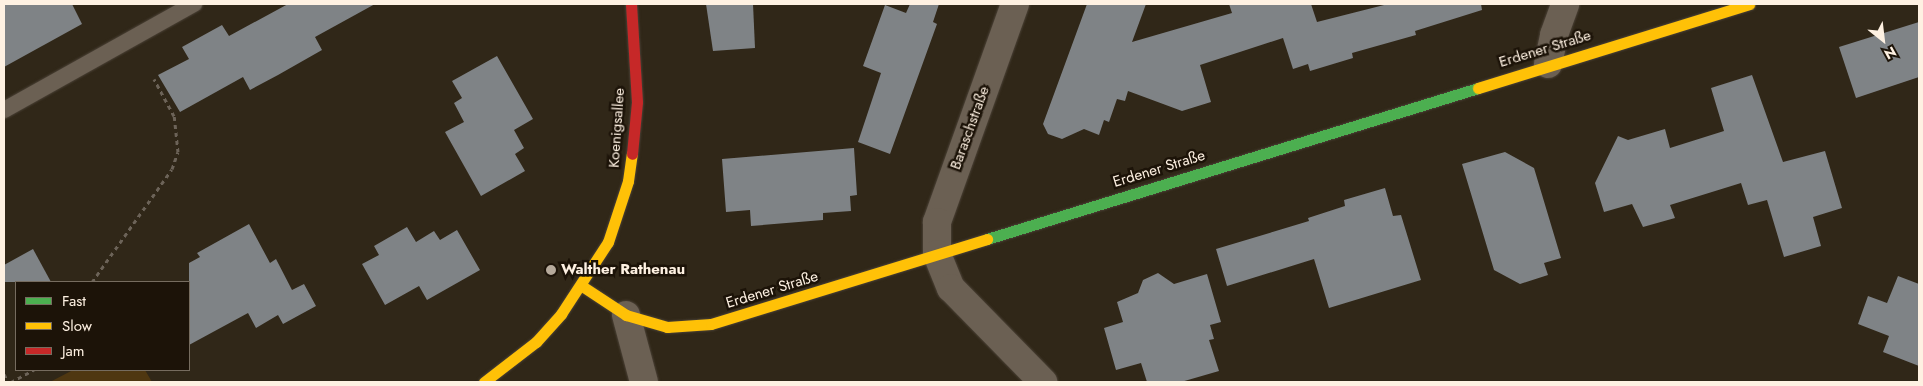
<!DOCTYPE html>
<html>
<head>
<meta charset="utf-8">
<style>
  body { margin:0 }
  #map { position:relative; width:1923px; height:386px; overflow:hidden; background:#302718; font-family:Jost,sans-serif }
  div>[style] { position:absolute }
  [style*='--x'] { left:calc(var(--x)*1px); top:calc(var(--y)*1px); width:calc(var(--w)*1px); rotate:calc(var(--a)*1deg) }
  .green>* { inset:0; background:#4f3711 }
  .building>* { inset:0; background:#7f8386 }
  .path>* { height:3px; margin-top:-1.5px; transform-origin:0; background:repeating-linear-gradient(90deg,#6c6358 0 4px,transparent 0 8px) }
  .roads { filter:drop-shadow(0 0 1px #4b4237) drop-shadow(0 0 1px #4b4237) }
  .lane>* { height:16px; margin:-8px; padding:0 8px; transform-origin:8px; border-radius:8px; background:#6b6053 }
  .street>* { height:28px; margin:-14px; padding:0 14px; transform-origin:14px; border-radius:14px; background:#6b6053 }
  .fast>* { height:11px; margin:-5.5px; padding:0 5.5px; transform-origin:5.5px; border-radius:5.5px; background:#4caf50 }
  .slow>* { height:11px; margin:-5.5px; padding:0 5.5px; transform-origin:5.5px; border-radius:5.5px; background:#ffc107 }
  .jam>* { height:11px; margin:-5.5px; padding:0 5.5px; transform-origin:5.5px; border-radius:5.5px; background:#c62828 }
  .dots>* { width:14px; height:14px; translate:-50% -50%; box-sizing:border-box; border:2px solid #1c1308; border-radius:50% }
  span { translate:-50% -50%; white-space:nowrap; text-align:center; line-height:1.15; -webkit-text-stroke:5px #1c1308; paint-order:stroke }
  .street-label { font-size:15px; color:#fef1e2 }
  .poi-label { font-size:15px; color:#fef1e2; font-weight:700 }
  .left { translate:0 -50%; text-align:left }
  .frame { position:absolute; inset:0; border:5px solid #fef1e2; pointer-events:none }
  .legend { position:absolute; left:15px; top:281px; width:175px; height:90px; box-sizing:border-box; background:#1c1308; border:1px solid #766c5f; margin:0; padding:6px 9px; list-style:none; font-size:15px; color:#fef1e2 }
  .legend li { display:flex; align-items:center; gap:10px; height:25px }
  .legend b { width:25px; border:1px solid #766c5f }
  .north { position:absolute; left:1858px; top:15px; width:50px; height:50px; -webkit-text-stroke:4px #1c1308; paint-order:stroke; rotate:151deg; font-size:14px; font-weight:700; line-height:20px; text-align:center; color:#fef1e2 }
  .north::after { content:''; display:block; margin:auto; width:18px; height:22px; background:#fef1e2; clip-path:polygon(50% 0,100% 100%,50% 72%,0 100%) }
</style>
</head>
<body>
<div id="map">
  <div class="green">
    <div style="clip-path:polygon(73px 370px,145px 370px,152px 382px,50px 382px)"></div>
  </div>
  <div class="building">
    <div style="clip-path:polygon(4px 4px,72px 4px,82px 24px,4px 67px)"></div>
    <div style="clip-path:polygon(288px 4px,375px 4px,315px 37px,322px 50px,278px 75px,250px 90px,243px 77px,180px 112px,158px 75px,189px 59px,182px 47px,222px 25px,229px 36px)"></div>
    <div style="clip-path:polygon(706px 4px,753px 4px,755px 48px,713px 51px)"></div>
    <div style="clip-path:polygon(910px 4px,939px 4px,933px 22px,937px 24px,890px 154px,858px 142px,881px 73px,863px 66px,885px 5px,906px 13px)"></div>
    <div style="clip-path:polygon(1087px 4px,1146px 4px,1132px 42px,1232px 13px,1229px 4px,1311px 4px,1317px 22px,1388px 4px,1481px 4px,1482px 10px,1415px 31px,1416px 35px,1352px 53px,1353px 58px,1310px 71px,1308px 64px,1293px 69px,1283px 38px,1200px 65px,1211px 102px,1182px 111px,1128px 91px,1125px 101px,1117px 99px,1109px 122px,1104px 120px,1099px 135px,1084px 129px,1062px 139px,1048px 134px,1043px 124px)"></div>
    <div style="clip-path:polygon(1919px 22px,1919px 77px,1856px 98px,1839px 47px)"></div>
    <div style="clip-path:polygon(497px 56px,533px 119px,514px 130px,524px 148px,515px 154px,525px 171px,481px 196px,445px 132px,464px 122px,454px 103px,462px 98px,452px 81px)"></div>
    <div style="clip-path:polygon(1752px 75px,1783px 162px,1825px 151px,1842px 208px,1813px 217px,1821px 246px,1784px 257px,1767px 200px,1748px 205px,1741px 183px,1670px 205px,1675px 218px,1643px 227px,1632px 204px,1604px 212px,1595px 183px,1618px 136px,1628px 140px,1665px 129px,1670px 148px,1724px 131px,1711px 88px)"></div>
    <div style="clip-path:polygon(854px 148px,857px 195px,850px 196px,851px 211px,823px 213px,823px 220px,751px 226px,750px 210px,726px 212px,722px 159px)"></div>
    <div style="clip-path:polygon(1505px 152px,1534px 168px,1561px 258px,1544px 263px,1548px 275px,1520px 284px,1494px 270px,1462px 164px)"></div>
    <div style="clip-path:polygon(1385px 188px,1393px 216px,1401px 215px,1421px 280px,1329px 308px,1314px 259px,1227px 286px,1216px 249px,1309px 221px,1308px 218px,1345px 206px,1344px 200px)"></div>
    <div style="clip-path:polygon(249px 224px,270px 263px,276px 259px,292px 290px,304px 284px,316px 306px,283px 324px,278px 315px,256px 328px,248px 313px,189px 345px,189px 263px,200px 257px,197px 253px)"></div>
    <div style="clip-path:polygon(407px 227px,416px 242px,434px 231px,440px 240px,457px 230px,480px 270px,427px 300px,419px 286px,385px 305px,362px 264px,379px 255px,374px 246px)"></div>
    <div style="clip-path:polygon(33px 249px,51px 282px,4px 282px,4px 265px)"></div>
    <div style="clip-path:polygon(1158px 273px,1174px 284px,1207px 274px,1221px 322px,1210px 325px,1214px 339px,1209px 340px,1219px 371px,1181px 382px,1147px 382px,1141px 363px,1116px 370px,1104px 328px,1123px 322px,1117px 302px,1138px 293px,1143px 280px)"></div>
    <div style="clip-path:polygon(1898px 276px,1919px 284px,1919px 366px,1883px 352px,1889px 336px,1858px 324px,1868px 296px,1887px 303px)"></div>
  </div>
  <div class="path">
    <div style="--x:92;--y:282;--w:138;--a:-54.7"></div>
    <div style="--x:172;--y:169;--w:18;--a:-71"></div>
    <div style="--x:178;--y:152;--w:36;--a:-96"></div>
    <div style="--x:174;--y:116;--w:42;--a:-118.4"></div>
    <div style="--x:4;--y:374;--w:9;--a:63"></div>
    <div style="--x:11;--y:382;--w:26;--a:-28"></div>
  </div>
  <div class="roads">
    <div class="lane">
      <div style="--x:4;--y:110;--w:218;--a:-29.2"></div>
    </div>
    <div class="street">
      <div style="--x:1015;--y:4;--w:232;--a:109.7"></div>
      <div style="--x:937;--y:222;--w:32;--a:90"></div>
      <div style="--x:937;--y:254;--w:37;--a:68"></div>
      <div style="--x:951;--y:288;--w:132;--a:45.6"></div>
      <div style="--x:1548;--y:64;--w:30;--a:-78"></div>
      <div style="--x:1554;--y:35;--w:33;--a:-70"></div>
      <div style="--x:626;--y:315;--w:69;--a:75"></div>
    </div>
    <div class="fast">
      <div style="--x:987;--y:239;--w:514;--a:-17.09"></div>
    </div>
    <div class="slow">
      <div style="--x:1478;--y:88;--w:284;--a:-17.2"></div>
      <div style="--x:582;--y:286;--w:53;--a:33.4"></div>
      <div style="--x:626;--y:315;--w:43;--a:16.3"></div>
      <div style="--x:667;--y:327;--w:44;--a:-3.9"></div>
      <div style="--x:711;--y:324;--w:289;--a:-17.1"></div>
      <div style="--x:484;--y:382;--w:66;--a:-37.6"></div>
      <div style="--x:536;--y:342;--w:38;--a:-48"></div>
      <div style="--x:561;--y:314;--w:86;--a:-56.9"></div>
      <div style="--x:608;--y:242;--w:64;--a:-71.8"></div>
      <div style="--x:628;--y:181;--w:27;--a:-82"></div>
    </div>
    <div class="jam">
      <div style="--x:631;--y:4;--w:98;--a:86.5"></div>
      <div style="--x:637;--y:102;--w:52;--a:95.5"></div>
    </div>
  </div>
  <div class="dots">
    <div style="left:551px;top:270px;background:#b6aa9b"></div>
  </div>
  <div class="street-label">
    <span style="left:1545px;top:49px;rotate:-17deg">Erdener Straße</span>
    <span style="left:617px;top:128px;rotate:-86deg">Koenigsallee</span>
    <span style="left:970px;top:128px;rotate:-70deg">Baraschstraße</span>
    <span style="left:1159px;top:169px;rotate:-17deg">Erdener Straße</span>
    <span style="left:772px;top:290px;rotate:-17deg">Erdener Straße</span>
  </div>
  <div class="poi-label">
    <span class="left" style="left:561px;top:270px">Walther Rathenau</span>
  </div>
  <div class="frame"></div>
  <ul class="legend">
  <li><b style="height:6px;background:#4caf50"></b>Fast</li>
  <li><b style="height:6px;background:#ffc107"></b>Slow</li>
  <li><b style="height:6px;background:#c62828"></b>Jam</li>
  </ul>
  <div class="north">N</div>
</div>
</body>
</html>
